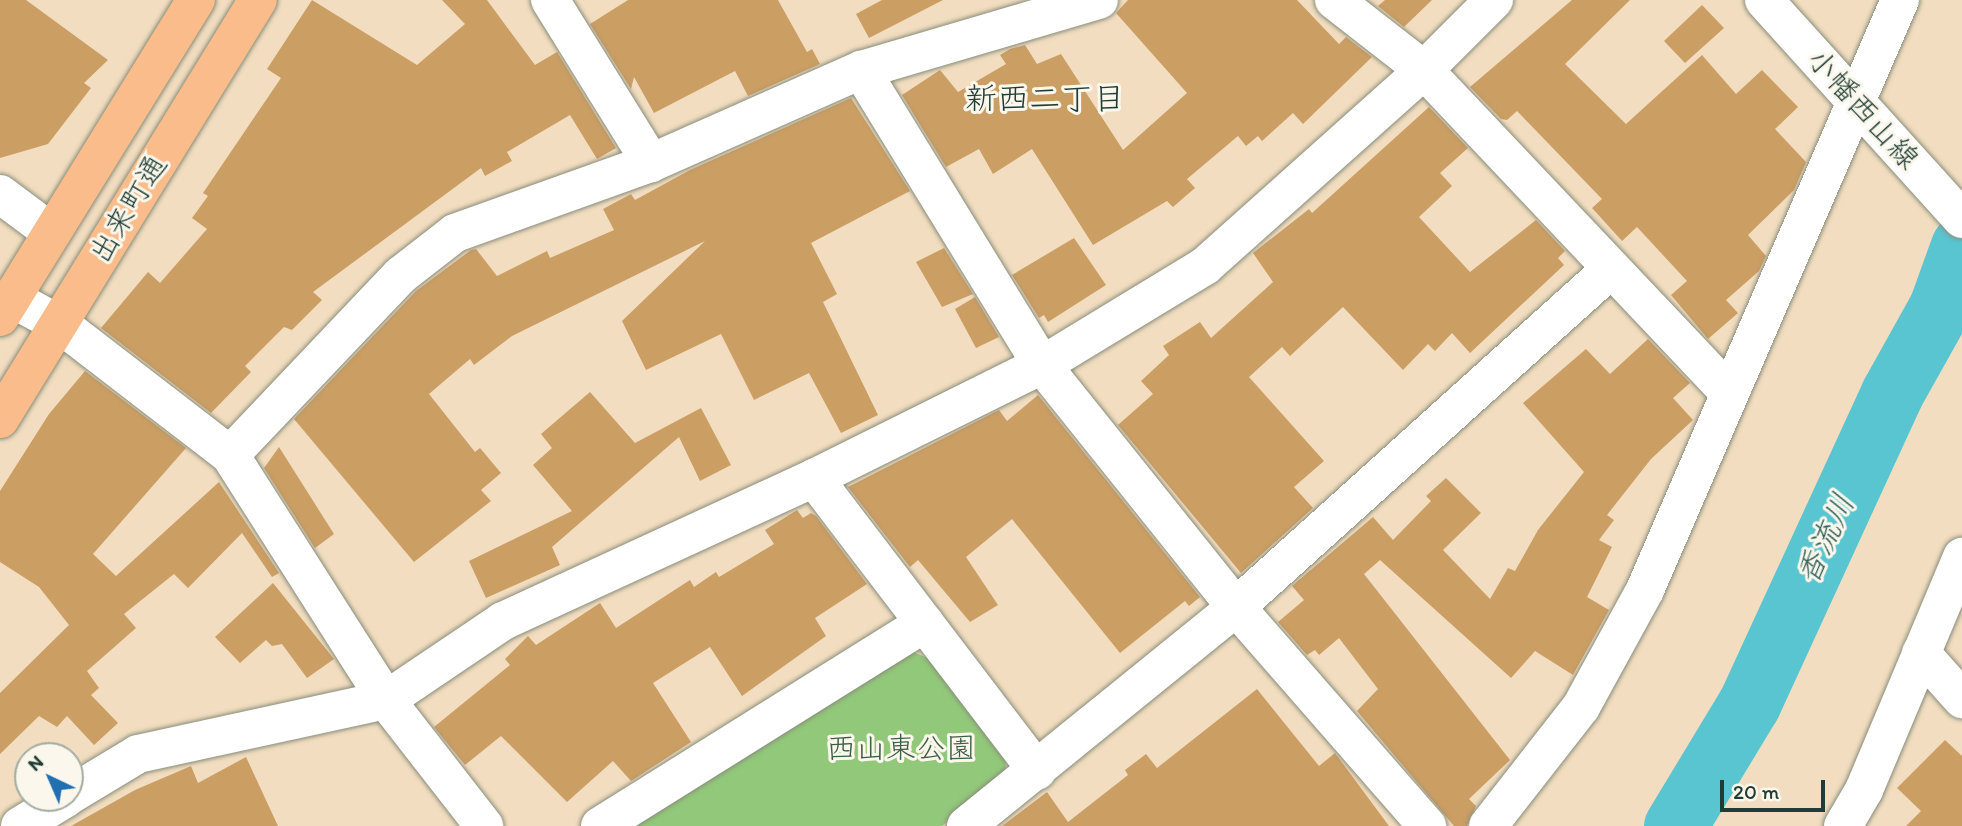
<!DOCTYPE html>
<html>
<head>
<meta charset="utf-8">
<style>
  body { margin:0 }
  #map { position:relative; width:1962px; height:826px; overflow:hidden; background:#f2ddc0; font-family:Itim,"Klee One",sans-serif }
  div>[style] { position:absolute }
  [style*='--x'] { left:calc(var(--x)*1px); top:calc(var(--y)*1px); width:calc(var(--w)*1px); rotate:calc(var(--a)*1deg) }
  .green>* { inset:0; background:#92c87a }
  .river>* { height:63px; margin:-31.5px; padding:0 31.5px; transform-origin:31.5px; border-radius:31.5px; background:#59c5d0 }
  .building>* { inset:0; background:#cb9e64 }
  .roads { filter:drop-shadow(0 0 2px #888d7a) drop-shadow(0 0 2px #888d7a) }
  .minor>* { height:38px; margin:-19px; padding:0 19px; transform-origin:19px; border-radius:19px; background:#fff }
  .major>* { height:38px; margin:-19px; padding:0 19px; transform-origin:19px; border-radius:19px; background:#f9bc8a }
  span { translate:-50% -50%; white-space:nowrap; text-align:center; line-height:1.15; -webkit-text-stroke:6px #fbf7ec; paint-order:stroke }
  .street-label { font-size:30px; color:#1f3d34 }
  .park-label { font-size:30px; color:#3c6046 }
  .neighbourhood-label { font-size:32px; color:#1f3d34 }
  .water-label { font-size:32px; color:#2e5f5b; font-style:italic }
  .north { position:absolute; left:14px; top:742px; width:70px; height:70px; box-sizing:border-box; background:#fbf7ec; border:2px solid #a3ada2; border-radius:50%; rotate:316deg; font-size:19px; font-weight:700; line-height:28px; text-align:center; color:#1f3d34 }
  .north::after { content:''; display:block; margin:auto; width:24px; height:32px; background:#1f6fb2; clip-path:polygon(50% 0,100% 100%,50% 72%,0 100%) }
  .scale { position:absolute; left:1720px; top:780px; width:105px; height:32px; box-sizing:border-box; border:4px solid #1f3d34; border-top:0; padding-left:9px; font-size:21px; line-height:24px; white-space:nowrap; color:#1f3d34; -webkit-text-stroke:5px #fbf7ec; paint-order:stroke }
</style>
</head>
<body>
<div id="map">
  <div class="green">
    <div style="clip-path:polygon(909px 650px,932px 660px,1006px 758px,1005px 778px,942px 826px,636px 826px)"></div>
  </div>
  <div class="river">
    <div style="--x:1675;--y:826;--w:143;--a:-58.8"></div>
    <div style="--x:1749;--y:704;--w:342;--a:-65.3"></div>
    <div style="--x:1892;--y:393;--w:98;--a:-60.8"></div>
    <div style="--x:1940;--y:307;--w:65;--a:-70.2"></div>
  </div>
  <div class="building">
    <div style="clip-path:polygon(0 0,26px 0,108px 60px,84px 83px,91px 88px,48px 144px,0 158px)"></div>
    <div style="clip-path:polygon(312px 0,417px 65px,465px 24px,442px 0,487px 0,535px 65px,557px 52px,616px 148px,597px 159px,570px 115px,507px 152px,512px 161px,485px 176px,481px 168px,313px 292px,322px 300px,292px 330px,284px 327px,245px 366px,251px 372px,211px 413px,101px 328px,148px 272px,160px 283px,207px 229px,192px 218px,208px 196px,203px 193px,281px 78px,267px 69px)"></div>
    <div style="clip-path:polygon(628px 0,778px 0,807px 52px,812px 49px,820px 64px,748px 96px,735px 71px,654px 113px,634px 77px,631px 89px,590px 24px)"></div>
    <div style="clip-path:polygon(882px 0,943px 0,869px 38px,856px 14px)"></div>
    <div style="clip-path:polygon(1128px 0,1297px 0,1339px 44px,1346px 37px,1372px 57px,1303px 124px,1293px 113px,1262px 141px,1258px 136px,1246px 146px,1238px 136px,1187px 179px,1195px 188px,1173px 207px,1167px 201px,1093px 245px,1032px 149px,993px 174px,979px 149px,946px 167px,902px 95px,940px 70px,958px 92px,1006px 64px,1000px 55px,1010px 49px,1025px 45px,1037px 64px,1061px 54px,1123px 150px,1187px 93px,1116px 13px)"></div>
    <div style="clip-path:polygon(1385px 0,1432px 0,1404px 27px,1378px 6px)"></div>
    <div style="clip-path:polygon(1572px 0,1630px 0,1565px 64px,1626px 124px,1702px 55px,1736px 94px,1762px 70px,1798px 107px,1775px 129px,1806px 162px,1794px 190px,1748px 235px,1766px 256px,1759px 271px,1726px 300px,1738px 313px,1708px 339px,1671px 295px,1687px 281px,1637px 227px,1622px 241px,1592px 208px,1602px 199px,1517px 111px,1507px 120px,1501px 119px,1470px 87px)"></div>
    <div style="clip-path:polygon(1702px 5px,1724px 28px,1685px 63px,1664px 41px)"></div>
    <div style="clip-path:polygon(851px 98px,910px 191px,811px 243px,837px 294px,823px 302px,878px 415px,841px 433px,809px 373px,754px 400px,721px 334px,646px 370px,622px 321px,705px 241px,512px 336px,474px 365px,470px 359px,429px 394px,475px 452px,480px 448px,501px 473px,481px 490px,491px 501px,414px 562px,294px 419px,416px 291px,471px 250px,476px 249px,497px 276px,547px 251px,550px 258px,614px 230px,603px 209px,631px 194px,635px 200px,690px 170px)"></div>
    <div style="clip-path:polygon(1429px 107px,1468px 148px,1440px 173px,1452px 186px,1419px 217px,1470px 272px,1536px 220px,1565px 251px,1558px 258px,1564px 265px,1470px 353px,1452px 333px,1435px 351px,1428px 344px,1403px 370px,1343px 307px,1290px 356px,1282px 347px,1249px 377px,1324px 461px,1294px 487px,1313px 508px,1241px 573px,1118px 425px,1153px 394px,1141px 381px,1169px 355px,1163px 346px,1200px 322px,1211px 338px,1273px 282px,1253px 253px,1309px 209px,1312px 213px)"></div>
    <div style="clip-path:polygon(1074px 238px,1106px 285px,1048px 322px,1044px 315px,1039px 318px,1012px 275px)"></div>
    <div style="clip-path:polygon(944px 248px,973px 294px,942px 307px,916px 262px)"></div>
    <div style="clip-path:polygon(975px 297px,999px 337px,976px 348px,955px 309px)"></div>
    <div style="clip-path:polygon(1648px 339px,1690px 383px,1673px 398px,1693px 420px,1651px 459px,1607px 515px,1614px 520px,1599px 540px,1612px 547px,1587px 597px,1609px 610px,1573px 675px,1535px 651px,1511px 678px,1380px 560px,1364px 574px,1510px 760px,1469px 799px,1476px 806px,1467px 826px,1454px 826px,1357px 711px,1378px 689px,1339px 638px,1319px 655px,1315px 650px,1307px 655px,1278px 622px,1304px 600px,1292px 586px,1373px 517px,1393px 540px,1431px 501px,1426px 496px,1446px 478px,1481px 513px,1443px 550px,1490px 599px,1508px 568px,1515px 571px,1538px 530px,1584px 472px,1523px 403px,1586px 349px,1610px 374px)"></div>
    <div style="clip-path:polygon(85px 371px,186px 448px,93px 554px,116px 576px,219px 482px,279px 573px,272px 577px,242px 533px,188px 588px,174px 574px,124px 614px,136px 628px,87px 671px,99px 688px,91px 695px,118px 723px,94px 745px,67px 716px,57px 727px,39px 716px,0 754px,0 693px,69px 625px,39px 587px,0 562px,0 491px,49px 414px)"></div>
    <div style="clip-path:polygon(590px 392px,635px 443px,701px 408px,731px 465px,700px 481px,679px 437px,552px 547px,560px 565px,486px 598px,469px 561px,572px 511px,533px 465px,552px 448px,541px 434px)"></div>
    <div style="clip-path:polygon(1038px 395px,1200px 597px,1189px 606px,1185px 601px,1120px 653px,1012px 519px,966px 557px,998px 605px,970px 622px,918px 560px,910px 567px,848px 487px,999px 410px,1007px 421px)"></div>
    <div style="clip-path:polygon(279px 447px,334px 534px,315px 548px,264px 468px)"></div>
    <div style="clip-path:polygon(797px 510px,803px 518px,811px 513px,816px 516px,867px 584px,815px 618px,826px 636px,742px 696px,710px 647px,653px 683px,691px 742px,631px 781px,613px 761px,567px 802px,501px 736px,465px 765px,434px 727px,510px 665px,505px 659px,528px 636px,536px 645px,600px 603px,616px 628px,690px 580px,694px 587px,716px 572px,719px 577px,774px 544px,765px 530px)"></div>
    <div style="clip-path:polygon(273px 583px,334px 659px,307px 678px,282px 644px,272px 646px,266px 640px,240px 663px,215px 637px)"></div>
    <div style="clip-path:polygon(1257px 689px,1319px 766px,1335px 753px,1389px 826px,1002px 826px,1047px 792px,1068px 822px,1128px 775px,1125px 770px,1146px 754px,1157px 768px)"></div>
    <div style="clip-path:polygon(1945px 740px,1962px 756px,1962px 826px,1906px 826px,1921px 811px,1897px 788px)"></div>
    <div style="clip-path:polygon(246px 757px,278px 826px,71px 826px,135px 790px,191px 766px,198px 783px)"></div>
  </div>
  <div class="roads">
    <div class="minor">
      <div style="--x:550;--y:0;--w:192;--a:58.2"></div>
      <div style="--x:1334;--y:0;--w:114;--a:37.9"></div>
      <div style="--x:1424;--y:70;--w:444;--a:46.6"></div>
      <div style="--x:1764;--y:0;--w:295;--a:47.9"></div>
      <div style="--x:861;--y:70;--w:346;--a:58.5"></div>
      <div style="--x:1042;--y:365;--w:310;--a:51.3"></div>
      <div style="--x:1236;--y:607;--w:291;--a:48.9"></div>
      <div style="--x:0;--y:194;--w:64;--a:36.7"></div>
      <div style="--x:11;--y:298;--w:57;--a:28.4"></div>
      <div style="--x:61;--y:325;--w:213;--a:37.6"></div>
      <div style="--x:230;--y:455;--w:290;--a:57.5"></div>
      <div style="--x:386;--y:700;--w:160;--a:52.1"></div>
      <div style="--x:230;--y:455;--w:248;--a:-46.5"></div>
      <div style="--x:401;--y:275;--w:68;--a:-37.9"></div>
      <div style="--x:455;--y:233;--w:208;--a:-19.7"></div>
      <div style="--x:651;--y:163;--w:230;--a:-23.9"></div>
      <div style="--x:861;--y:70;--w:248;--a:-16.4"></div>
      <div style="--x:814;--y:478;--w:368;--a:52.7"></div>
      <div style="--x:1921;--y:653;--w:62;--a:48.3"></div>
      <div style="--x:70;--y:795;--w:79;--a:-31.1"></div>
      <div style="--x:138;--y:754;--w:254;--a:-12.3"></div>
      <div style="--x:386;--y:700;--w:141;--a:-34"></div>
      <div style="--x:503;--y:621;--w:342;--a:-24.7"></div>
      <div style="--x:814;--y:478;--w:254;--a:-26.4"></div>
      <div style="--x:1042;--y:365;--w:191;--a:-31.3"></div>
      <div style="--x:1205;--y:266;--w:294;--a:-41.8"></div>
      <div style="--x:1424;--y:70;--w:99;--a:-45"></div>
      <div style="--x:20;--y:826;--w:54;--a:-31.3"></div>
      <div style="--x:600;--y:826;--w:383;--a:-32"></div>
      <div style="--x:966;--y:826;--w:348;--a:-39"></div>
      <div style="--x:1236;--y:607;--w:505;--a:-42.03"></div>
      <div style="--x:1488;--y:826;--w:151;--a:-52"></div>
      <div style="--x:1581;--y:707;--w:133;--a:-61.3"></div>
      <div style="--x:1645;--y:590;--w:643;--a:-66.63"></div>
      <div style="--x:1843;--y:826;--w:42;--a:-59.7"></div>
      <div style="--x:1864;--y:790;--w:253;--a:-67.2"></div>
    </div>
    <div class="major">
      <div style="--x:0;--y:317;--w:373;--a:-58.3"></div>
      <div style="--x:0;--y:419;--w:492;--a:-58.4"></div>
    </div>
  </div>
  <div class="street-label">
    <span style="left:1863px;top:109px;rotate:48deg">小幡西山線</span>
    <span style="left:128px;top:209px;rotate:-59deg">出来町通</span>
  </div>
  <div class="park-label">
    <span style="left:901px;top:748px">西山東公園</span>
  </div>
  <div class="neighbourhood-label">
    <span style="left:1045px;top:98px">新西二丁目</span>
  </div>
  <div class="water-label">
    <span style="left:1825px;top:539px;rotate:-65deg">香流川</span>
  </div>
  <div class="north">N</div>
  <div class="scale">20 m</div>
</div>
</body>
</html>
